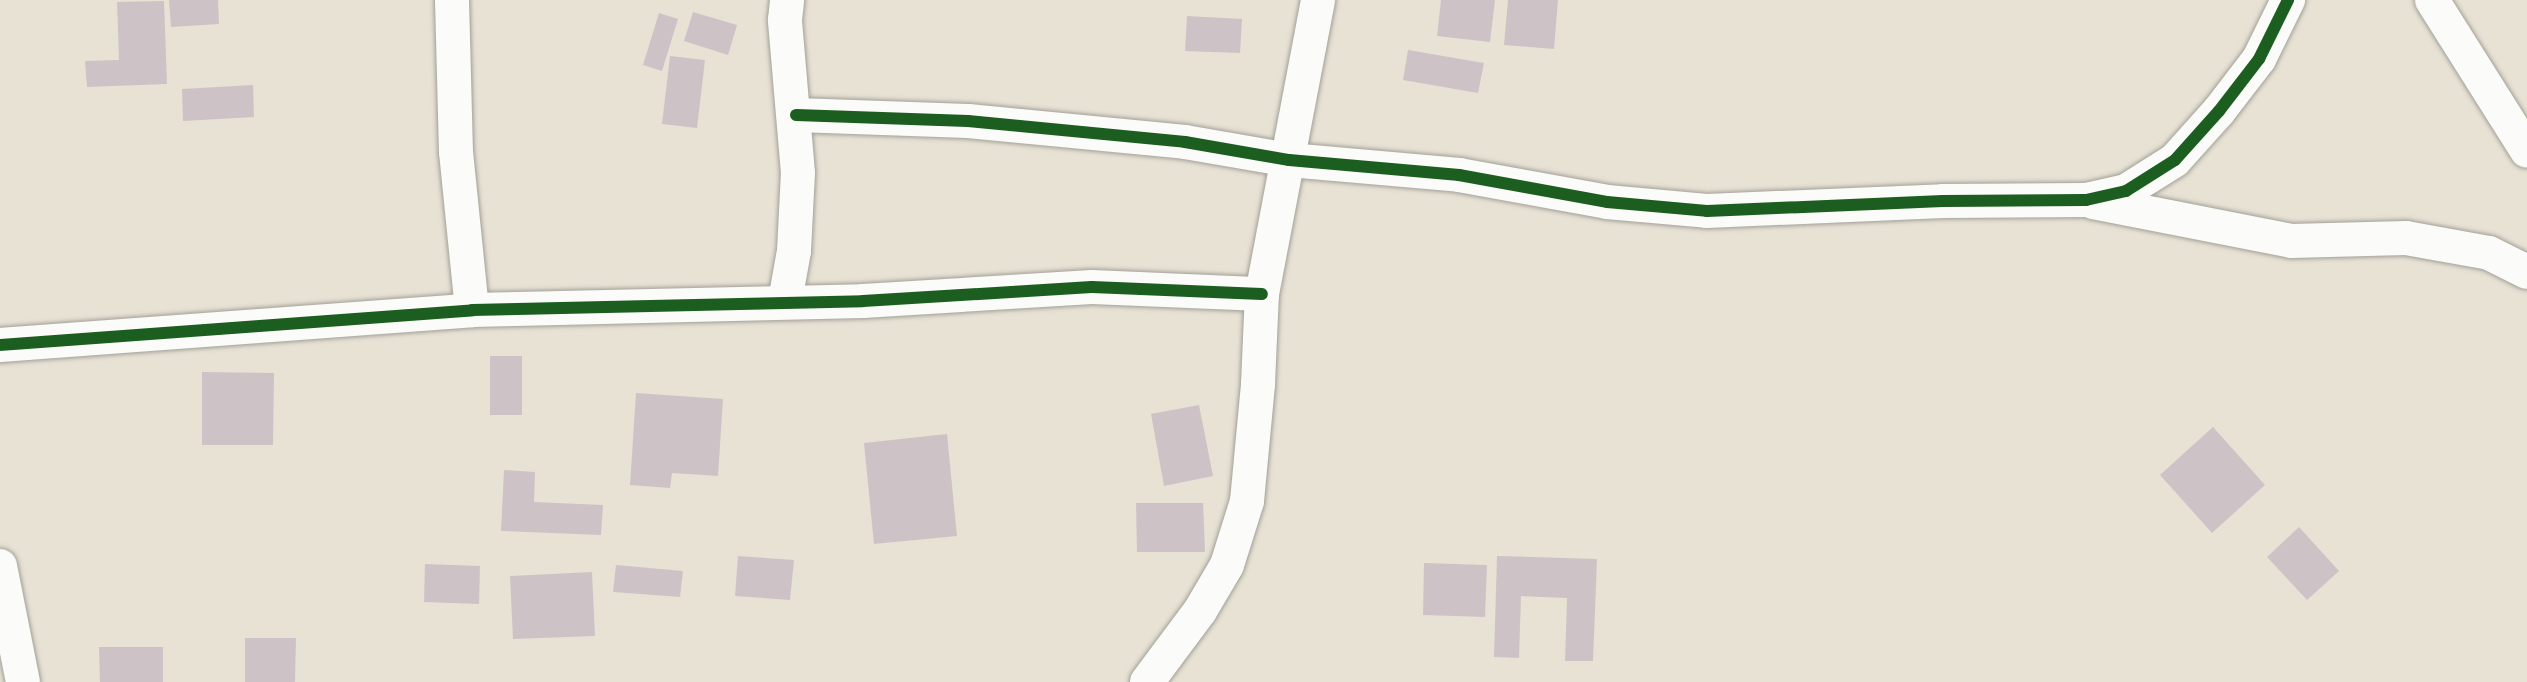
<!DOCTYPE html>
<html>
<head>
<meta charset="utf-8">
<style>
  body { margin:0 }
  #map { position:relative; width:2527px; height:682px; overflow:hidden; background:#e7e2d4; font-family:"Indie Flower",sans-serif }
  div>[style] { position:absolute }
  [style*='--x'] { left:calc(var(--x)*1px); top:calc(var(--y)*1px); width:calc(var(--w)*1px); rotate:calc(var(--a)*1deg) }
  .building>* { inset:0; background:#cdc3c7 }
  .roads { filter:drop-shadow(0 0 2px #a3a098) drop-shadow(0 0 2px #a3a098) }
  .minor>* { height:34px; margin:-17px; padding:0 17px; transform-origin:17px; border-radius:17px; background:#fbfbf9 }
  .cycleway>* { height:12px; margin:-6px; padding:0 6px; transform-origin:6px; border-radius:6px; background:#1b5e20 }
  span { translate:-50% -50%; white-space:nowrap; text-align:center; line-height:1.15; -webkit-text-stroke:6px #f6f6f2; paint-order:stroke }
</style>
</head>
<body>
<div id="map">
  <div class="building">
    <div style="clip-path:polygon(169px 0,218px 0,219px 24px,171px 27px)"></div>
    <div style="clip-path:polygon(1441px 0,1495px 0,1490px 42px,1437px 36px)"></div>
    <div style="clip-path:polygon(1508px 0,1558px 0,1554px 49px,1504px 45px)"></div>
    <div style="clip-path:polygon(164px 1px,167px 84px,87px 87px,85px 61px,119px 60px,117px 2px)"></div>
    <div style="clip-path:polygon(693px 12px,737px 25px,728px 55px,684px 41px)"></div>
    <div style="clip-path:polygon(659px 13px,678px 19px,662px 71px,643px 65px)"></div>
    <div style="clip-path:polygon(1187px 16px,1242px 19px,1240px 53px,1185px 51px)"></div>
    <div style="clip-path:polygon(1408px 50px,1484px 63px,1478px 93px,1403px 80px)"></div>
    <div style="clip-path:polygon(670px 56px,705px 60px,697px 128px,662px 124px)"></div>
    <div style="clip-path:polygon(253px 85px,254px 117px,183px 121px,182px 89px)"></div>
    <div style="clip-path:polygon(490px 356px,522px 356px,522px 415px,490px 415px)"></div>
    <div style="clip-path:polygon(202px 372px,274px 373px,273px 445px,202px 445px)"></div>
    <div style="clip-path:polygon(636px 393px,723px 399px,718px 476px,672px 473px,670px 488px,630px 485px)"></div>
    <div style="clip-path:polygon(1199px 405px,1213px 476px,1164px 486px,1151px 414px)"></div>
    <div style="clip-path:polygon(2213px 427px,2265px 485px,2212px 533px,2160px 475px)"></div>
    <div style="clip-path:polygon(947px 434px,957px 536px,874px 544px,864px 443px)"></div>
    <div style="clip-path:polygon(504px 470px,535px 472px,534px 502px,603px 505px,601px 535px,501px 531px)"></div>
    <div style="clip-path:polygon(1136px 503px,1203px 503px,1205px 552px,1137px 552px)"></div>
    <div style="clip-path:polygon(2299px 527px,2339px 571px,2307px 600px,2267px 557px)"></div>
    <div style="clip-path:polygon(738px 556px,794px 560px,790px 600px,735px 596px)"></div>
    <div style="clip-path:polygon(1497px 556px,1597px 559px,1593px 661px,1565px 661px,1567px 598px,1521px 596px,1519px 658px,1494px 657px)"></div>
    <div style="clip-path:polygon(1424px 563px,1487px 565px,1485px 617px,1423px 615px)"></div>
    <div style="clip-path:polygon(425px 564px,480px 566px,479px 604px,424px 602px)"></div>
    <div style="clip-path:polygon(616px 565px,683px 571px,680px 597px,613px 592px)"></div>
    <div style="clip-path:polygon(592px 572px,595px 636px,513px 639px,510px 576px)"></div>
    <div style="clip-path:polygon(245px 638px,296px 638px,295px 682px,245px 682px)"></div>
    <div style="clip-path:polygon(99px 647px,163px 647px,163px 682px,100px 682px)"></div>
  </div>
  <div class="roads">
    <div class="minor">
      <div style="--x:452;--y:0;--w:152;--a:88.5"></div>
      <div style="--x:456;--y:152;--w:159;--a:84.2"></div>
      <div style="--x:2432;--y:0;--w:178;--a:57.8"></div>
      <div style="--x:796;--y:115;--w:172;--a:2"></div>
      <div style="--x:968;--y:121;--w:218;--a:5.5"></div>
      <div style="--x:1185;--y:142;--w:106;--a:9.8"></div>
      <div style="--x:1289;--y:160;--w:171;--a:5"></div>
      <div style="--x:1459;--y:175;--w:150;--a:10.3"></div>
      <div style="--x:1607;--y:202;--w:100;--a:5.1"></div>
      <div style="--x:1707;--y:211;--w:236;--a:-2.4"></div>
      <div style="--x:1943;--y:201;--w:143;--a:-0.4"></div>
      <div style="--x:2086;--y:200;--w:41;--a:-12.7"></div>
      <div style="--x:2126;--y:191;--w:58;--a:-32.3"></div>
      <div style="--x:2175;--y:160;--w:66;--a:-48.1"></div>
      <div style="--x:2219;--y:111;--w:66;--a:-52.4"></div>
      <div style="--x:2259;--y:59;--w:66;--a:-63.8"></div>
      <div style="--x:2093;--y:202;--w:202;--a:11.1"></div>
      <div style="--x:2291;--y:241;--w:115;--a:-1.5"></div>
      <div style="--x:2406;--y:238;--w:84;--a:10.2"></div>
      <div style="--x:2489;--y:253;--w:42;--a:26.6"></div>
      <div style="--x:785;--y:301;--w:51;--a:-79.8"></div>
      <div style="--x:794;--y:251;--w:78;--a:-87.1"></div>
      <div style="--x:798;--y:173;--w:154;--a:-94.9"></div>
      <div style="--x:785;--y:20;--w:20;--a:-84"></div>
      <div style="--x:0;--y:345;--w:473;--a:-4.2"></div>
      <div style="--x:472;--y:310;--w:391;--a:-1.3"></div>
      <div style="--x:863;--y:301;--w:229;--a:-3.5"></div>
      <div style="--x:1092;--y:287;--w:170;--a:2.4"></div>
      <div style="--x:0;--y:566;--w:118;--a:78.8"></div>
      <div style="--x:1147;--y:682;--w:89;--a:-53.3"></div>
      <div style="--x:1200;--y:611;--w:53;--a:-59.6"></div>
      <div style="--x:1227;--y:565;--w:67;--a:-72.6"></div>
      <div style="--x:1247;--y:501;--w:118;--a:-84.6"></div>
      <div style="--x:1258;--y:384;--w:90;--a:-87.5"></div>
      <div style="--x:1262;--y:294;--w:299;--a:-79.2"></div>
    </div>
  </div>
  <div class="cycleway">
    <div style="--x:796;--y:115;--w:172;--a:2"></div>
    <div style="--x:968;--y:121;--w:218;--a:5.5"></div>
    <div style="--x:1185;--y:142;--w:106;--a:9.8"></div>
    <div style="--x:1289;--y:160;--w:171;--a:5"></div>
    <div style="--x:1459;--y:175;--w:150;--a:10.3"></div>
    <div style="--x:1607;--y:202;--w:100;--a:5.1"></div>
    <div style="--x:1707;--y:211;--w:236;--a:-2.4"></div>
    <div style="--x:1943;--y:201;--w:143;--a:-0.4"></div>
    <div style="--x:2086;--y:200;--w:41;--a:-12.7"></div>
    <div style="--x:2126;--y:191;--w:58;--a:-32.3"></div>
    <div style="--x:2175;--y:160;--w:66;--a:-48.1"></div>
    <div style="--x:2219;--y:111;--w:66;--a:-52.4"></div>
    <div style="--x:2259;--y:59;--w:66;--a:-63.8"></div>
    <div style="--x:0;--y:345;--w:473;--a:-4.2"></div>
    <div style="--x:472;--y:310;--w:391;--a:-1.3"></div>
    <div style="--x:863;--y:301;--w:229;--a:-3.5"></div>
    <div style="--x:1092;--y:287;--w:170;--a:2.4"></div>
  </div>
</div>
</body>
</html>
